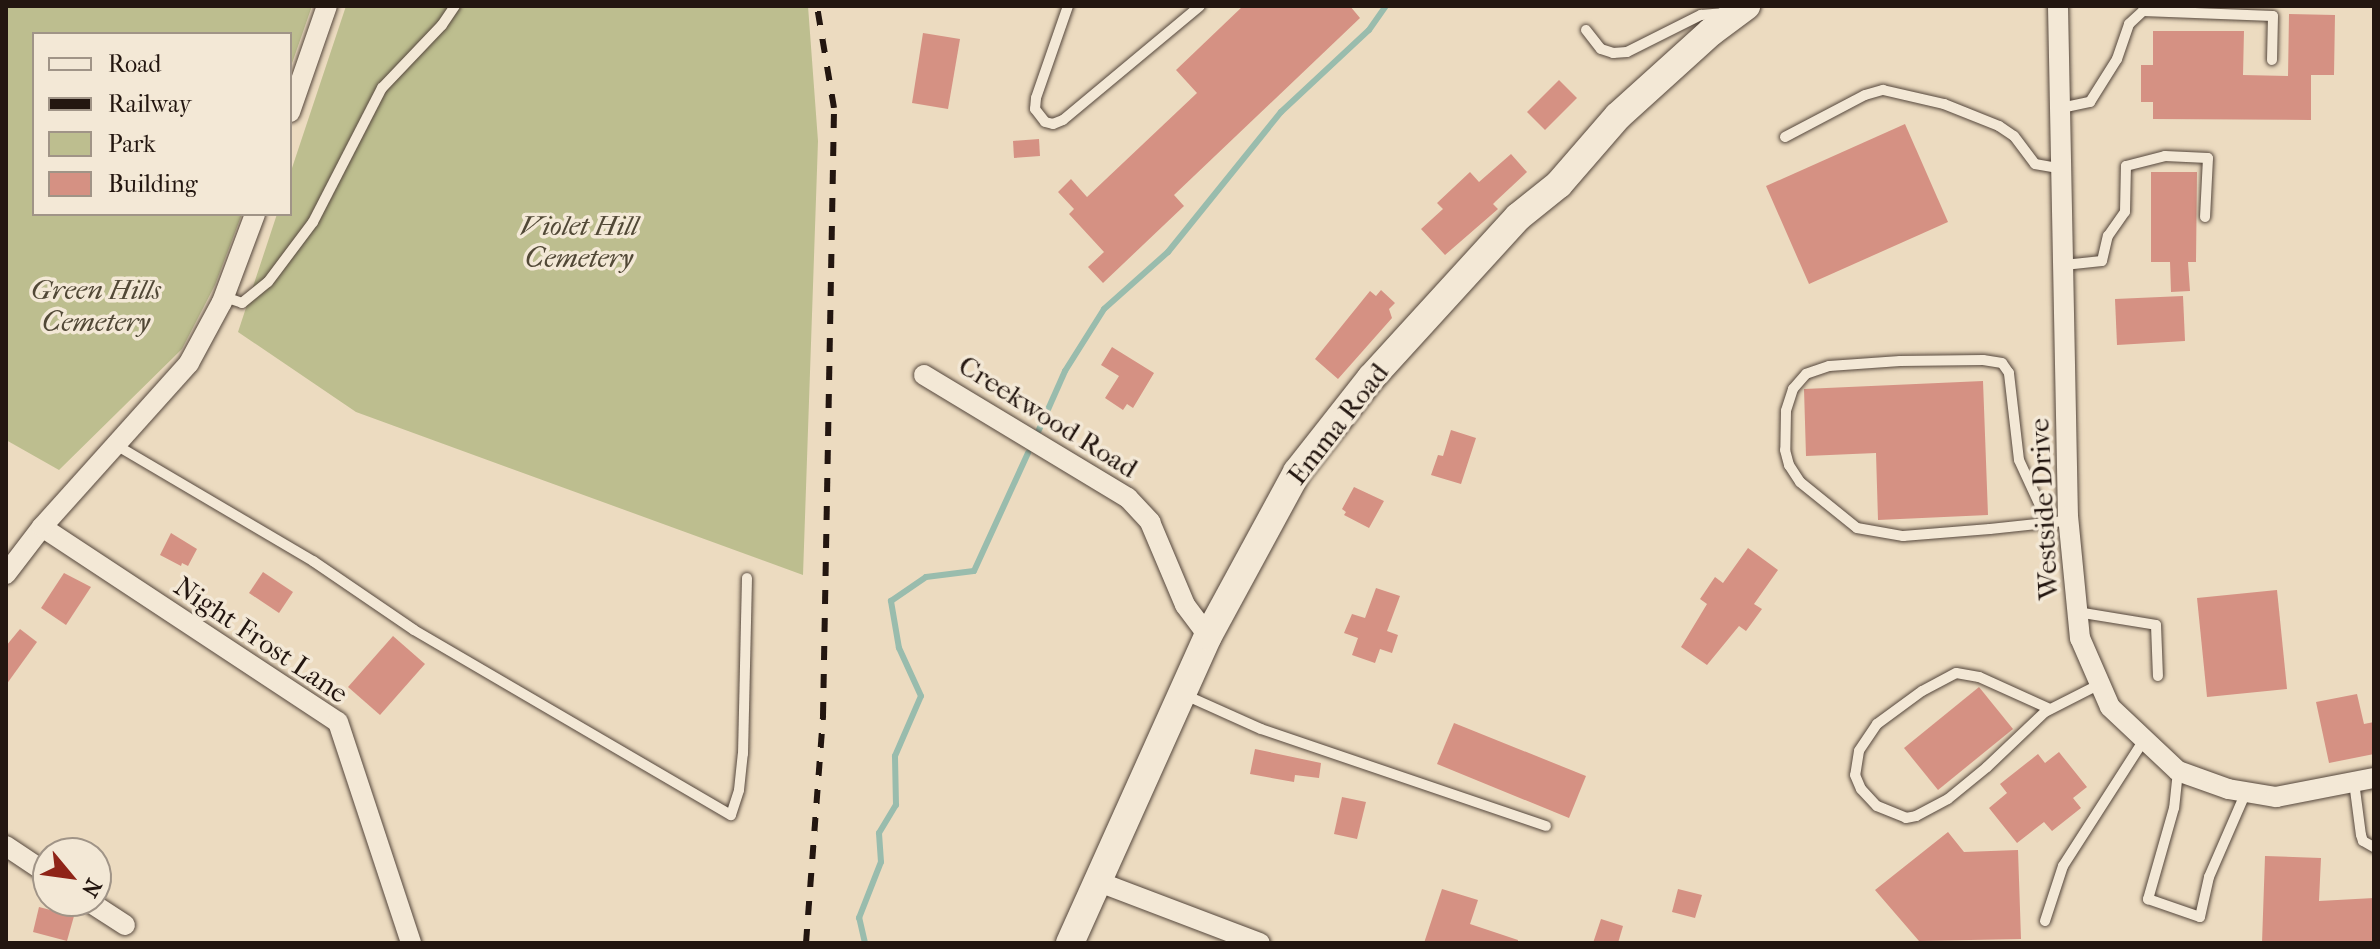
<!DOCTYPE html>
<html>
<head>
<meta charset="utf-8">
<style>
  body { margin:0 }
  #map { position:relative; width:2380px; height:949px; overflow:hidden; background:#ecdbc0; font-family:"IM FELL French Canon",serif }
  div>[style] { position:absolute }
  [style*='--x'] { left:calc(var(--x)*1px); top:calc(var(--y)*1px); width:calc(var(--w)*1px); rotate:calc(var(--a)*1deg) }
  .green>* { inset:0; background:#bdbe8f }
  .stream>* { height:6px; margin:-3px; padding:0 3px; transform-origin:3px; border-radius:3px; background:#99bcad }
  .building>* { inset:0; background:#d59183 }
  .roads { filter:drop-shadow(0 0 2px #55473c) drop-shadow(0 0 2px #55473c) }
  .lane>* { height:10px; margin:-5px; padding:0 5px; transform-origin:5px; border-radius:5px; background:#f3e8d6 }
  .street>* { height:20px; margin:-10px; padding:0 10px; transform-origin:10px; border-radius:10px; background:#f3e8d6 }
  .secondary>* { height:28px; margin:-14px; padding:0 14px; transform-origin:14px; border-radius:14px; background:#f3e8d6 }
  .rail>* { height:6px; margin-top:-3px; transform-origin:0; background:repeating-linear-gradient(90deg,#231610 0 14px,transparent 0 28px) }
  span { translate:-50% -50%; white-space:nowrap; text-align:center; line-height:1.15; -webkit-text-stroke:7px #f3e8d6; paint-order:stroke }
  .park-label { font-size:28px; color:#514836; font-style:italic }
  .street-label { font-size:28px; color:#231610 }
  .frame { position:absolute; inset:0; border:8px solid #231610; pointer-events:none }
  .legend { position:absolute; left:32px; top:32px; width:260px; height:184px; box-sizing:border-box; background:#f3e8d6; border:2px solid #a09487; margin:0; padding:10px 14px; list-style:none; font-size:24px; color:#231610 }
  .legend li { display:flex; align-items:center; gap:16px; height:40px }
  .legend b { width:40px; border:2px solid #a09487 }
  .north { position:absolute; left:32px; top:837px; width:80px; height:80px; box-sizing:border-box; background:#f3e8d6; border:2px solid #a09487; border-radius:50%; rotate:119deg; font-size:22px; font-weight:700; line-height:32px; text-align:center; color:#231610 }
  .north::after { content:''; display:block; margin:auto; width:28px; height:36px; background:#8f2418; clip-path:polygon(50% 0,100% 100%,50% 72%,0 100%) }
</style>
</head>
<body>
<div id="map">
  <div class="green">
    <div style="clip-path:polygon(6px 6px,312px 6px,290px 69px,290px 34px,34px 34px,34px 214px,242px 214px,215px 285px,182px 349px,59px 470px,6px 440px)"></div>
    <div style="clip-path:polygon(346px 6px,808px 6px,818px 141px,803px 575px,356px 412px,238px 332px,277px 214px,290px 214px,290px 174px)"></div>
  </div>
  <div class="stream">
    <div style="--x:1038;--y:432;--w:67;--a:-66.1"></div>
    <div style="--x:1065;--y:371;--w:73;--a:-57.8"></div>
    <div style="--x:1104;--y:309;--w:86;--a:-41.7"></div>
    <div style="--x:1168;--y:252;--w:180;--a:-51.1"></div>
    <div style="--x:1281;--y:112;--w:120;--a:-43"></div>
    <div style="--x:1369;--y:30;--w:29;--a:-55"></div>
    <div style="--x:865;--y:943;--w:26;--a:-103"></div>
    <div style="--x:859;--y:918;--w:60;--a:-68.6"></div>
    <div style="--x:881;--y:862;--w:29;--a:-94"></div>
    <div style="--x:879;--y:833;--w:33;--a:-59"></div>
    <div style="--x:896;--y:805;--w:49;--a:-91.2"></div>
    <div style="--x:895;--y:756;--w:65;--a:-66.6"></div>
    <div style="--x:921;--y:696;--w:53;--a:-114.6"></div>
    <div style="--x:899;--y:648;--w:48;--a:-99.7"></div>
    <div style="--x:891;--y:601;--w:42;--a:-34.4"></div>
    <div style="--x:926;--y:577;--w:48;--a:-7.1"></div>
    <div style="--x:974;--y:571;--w:130;--a:-65.4"></div>
  </div>
  <div class="building">
    <div style="clip-path:polygon(1243px 6px,1350px 6px,1360px 18px,1174px 195px,1184px 206px,1103px 283px,1088px 267px,1104px 252px,1069px 214px,1074px 209px,1058px 192px,1071px 179px,1087px 197px,1197px 93px,1176px 70px)"></div>
    <div style="clip-path:polygon(2289px 14px,2335px 15px,2334px 75px,2311px 75px,2311px 120px,2153px 119px,2153px 102px,2141px 102px,2141px 65px,2153px 65px,2153px 31px,2244px 31px,2243px 75px,2288px 76px)"></div>
    <div style="clip-path:polygon(923px 33px,960px 39px,948px 109px,912px 103px)"></div>
    <div style="clip-path:polygon(1559px 80px,1577px 98px,1545px 130px,1527px 112px)"></div>
    <div style="clip-path:polygon(1905px 124px,1948px 222px,1809px 284px,1766px 186px)"></div>
    <div style="clip-path:polygon(1039px 139px,1040px 156px,1014px 158px,1013px 141px)"></div>
    <div style="clip-path:polygon(1511px 154px,1527px 172px,1496px 201px,1493px 204px,1498px 209px,1445px 255px,1421px 229px,1443px 209px,1437px 203px,1470px 172px,1479px 182px)"></div>
    <div style="clip-path:polygon(2151px 172px,2197px 172px,2196px 262px,2188px 262px,2190px 291px,2171px 292px,2170px 262px,2151px 262px)"></div>
    <div style="clip-path:polygon(1381px 290px,1395px 303px,1389px 309px,1392px 318px,1338px 379px,1315px 359px,1370px 291px,1376px 296px)"></div>
    <div style="clip-path:polygon(2183px 296px,2185px 341px,2117px 345px,2115px 299px)"></div>
    <div style="clip-path:polygon(1112px 347px,1154px 373px,1133px 408px,1127px 404px,1123px 410px,1105px 398px,1119px 376px,1101px 365px)"></div>
    <div style="clip-path:polygon(1983px 381px,1988px 515px,1878px 520px,1876px 453px,1806px 456px,1804px 389px)"></div>
    <div style="clip-path:polygon(1451px 430px,1476px 438px,1461px 484px,1431px 475px,1438px 455px,1443px 456px)"></div>
    <div style="clip-path:polygon(1354px 487px,1384px 501px,1369px 528px,1344px 515px,1346px 512px,1342px 509px)"></div>
    <div style="clip-path:polygon(171px 533px,197px 549px,188px 566px,182px 563px,181px 566px,160px 555px)"></div>
    <div style="clip-path:polygon(1748px 548px,1778px 570px,1754px 604px,1762px 609px,1746px 631px,1739px 626px,1707px 665px,1681px 647px,1707px 604px,1700px 599px,1715px 577px,1723px 583px)"></div>
    <div style="clip-path:polygon(263px 572px,293px 592px,279px 613px,249px 593px)"></div>
    <div style="clip-path:polygon(64px 573px,91px 587px,66px 625px,41px 608px)"></div>
    <div style="clip-path:polygon(1376px 588px,1400px 596px,1387px 631px,1398px 635px,1392px 653px,1380px 649px,1375px 663px,1352px 655px,1358px 638px,1344px 633px,1352px 614px,1365px 618px)"></div>
    <div style="clip-path:polygon(2277px 590px,2287px 689px,2207px 697px,2197px 598px)"></div>
    <div style="clip-path:polygon(20px 629px,37px 642px,6px 685px,6px 646px)"></div>
    <div style="clip-path:polygon(393px 636px,425px 664px,380px 715px,348px 687px)"></div>
    <div style="clip-path:polygon(1979px 687px,2013px 729px,1938px 790px,1904px 748px)"></div>
    <div style="clip-path:polygon(2357px 694px,2364px 724px,2374px 722px,2374px 754px,2329px 763px,2316px 702px)"></div>
    <div style="clip-path:polygon(1454px 723px,1586px 776px,1569px 818px,1437px 764px)"></div>
    <div style="clip-path:polygon(1255px 749px,1321px 763px,1319px 778px,1295px 775px,1294px 782px,1250px 774px)"></div>
    <div style="clip-path:polygon(2059px 752px,2087px 787px,2073px 798px,2081px 808px,2052px 831px,2044px 822px,2017px 843px,1989px 808px,2007px 793px,2000px 784px,2038px 754px,2045px 763px)"></div>
    <div style="clip-path:polygon(1342px 797px,1366px 802px,1357px 839px,1334px 834px)"></div>
    <div style="clip-path:polygon(1948px 832px,1964px 852px,2018px 850px,2021px 939px,1919px 941px,1875px 890px)"></div>
    <div style="clip-path:polygon(2265px 856px,2321px 858px,2319px 901px,2374px 898px,2374px 943px,2262px 943px)"></div>
    <div style="clip-path:polygon(1442px 889px,1478px 900px,1470px 924px,1518px 940px,1518px 943px,1424px 943px)"></div>
    <div style="clip-path:polygon(1678px 889px,1702px 895px,1695px 918px,1672px 912px)"></div>
    <div style="clip-path:polygon(39px 907px,74px 916px,67px 941px,33px 932px)"></div>
    <div style="clip-path:polygon(1601px 919px,1623px 926px,1618px 943px,1593px 943px)"></div>
  </div>
  <div class="roads">
    <div class="lane">
      <div style="--x:1068;--y:6;--w:97;--a:109.2"></div>
      <div style="--x:1036;--y:98;--w:11;--a:95"></div>
      <div style="--x:1035;--y:109;--w:16;--a:52"></div>
      <div style="--x:1045;--y:122;--w:8;--a:14"></div>
      <div style="--x:1053;--y:124;--w:11;--a:-22"></div>
      <div style="--x:1063;--y:120;--w:178;--a:-39.8"></div>
      <div style="--x:1586;--y:30;--w:24;--a:52"></div>
      <div style="--x:1601;--y:49;--w:13;--a:18"></div>
      <div style="--x:1613;--y:53;--w:14;--a:-4"></div>
      <div style="--x:1627;--y:52;--w:83;--a:-26.6"></div>
      <div style="--x:1701;--y:15;--w:21;--a:-5"></div>
      <div style="--x:2061;--y:108;--w:30;--a:-12"></div>
      <div style="--x:2090;--y:102;--w:51;--a:-57.9"></div>
      <div style="--x:2117;--y:59;--w:37;--a:-71"></div>
      <div style="--x:2129;--y:24;--w:19;--a:-43"></div>
      <div style="--x:2143;--y:11;--w:130;--a:2.2"></div>
      <div style="--x:2273;--y:16;--w:44;--a:91.3"></div>
      <div style="--x:1785;--y:137;--w:90;--a:-27.7"></div>
      <div style="--x:1865;--y:95;--w:19;--a:-16"></div>
      <div style="--x:1883;--y:90;--w:63;--a:12.9"></div>
      <div style="--x:1944;--y:104;--w:59;--a:21.8"></div>
      <div style="--x:1999;--y:126;--w:18;--a:34"></div>
      <div style="--x:2014;--y:136;--w:35;--a:53"></div>
      <div style="--x:2035;--y:164;--w:28;--a:10"></div>
      <div style="--x:2064;--y:265;--w:38;--a:-6"></div>
      <div style="--x:2102;--y:261;--w:26;--a:-77"></div>
      <div style="--x:2108;--y:236;--w:29;--a:-55"></div>
      <div style="--x:2125;--y:212;--w:46;--a:-88.8"></div>
      <div style="--x:2126;--y:166;--w:40;--a:-14.4"></div>
      <div style="--x:2165;--y:156;--w:43;--a:2.7"></div>
      <div style="--x:2208;--y:158;--w:59;--a:92.9"></div>
      <div style="--x:225;--y:297;--w:18;--a:19"></div>
      <div style="--x:242;--y:303;--w:33;--a:-39"></div>
      <div style="--x:268;--y:282;--w:75;--a:-53.1"></div>
      <div style="--x:313;--y:222;--w:151;--a:-62.8"></div>
      <div style="--x:382;--y:88;--w:87;--a:-46.4"></div>
      <div style="--x:442;--y:25;--w:23;--a:-56"></div>
      <div style="--x:116;--y:445;--w:229;--a:30.5"></div>
      <div style="--x:313;--y:561;--w:122;--a:34.3"></div>
      <div style="--x:414;--y:630;--w:367;--a:30.3"></div>
      <div style="--x:731;--y:815;--w:26;--a:-72"></div>
      <div style="--x:739;--y:790;--w:36;--a:-84"></div>
      <div style="--x:743;--y:754;--w:176;--a:-88.7"></div>
      <div style="--x:2048;--y:523;--w:69;--a:-114.7"></div>
      <div style="--x:2019;--y:460;--w:88;--a:-96.6"></div>
      <div style="--x:2009;--y:373;--w:12;--a:-125"></div>
      <div style="--x:2002;--y:363;--w:19;--a:-171"></div>
      <div style="--x:1983;--y:360;--w:83;--a:179.3"></div>
      <div style="--x:1900;--y:361;--w:71;--a:176"></div>
      <div style="--x:1829;--y:366;--w:24;--a:161"></div>
      <div style="--x:1806;--y:374;--w:20;--a:131"></div>
      <div style="--x:1793;--y:389;--w:23;--a:108"></div>
      <div style="--x:1786;--y:411;--w:39;--a:91"></div>
      <div style="--x:1785;--y:450;--w:16;--a:75"></div>
      <div style="--x:1789;--y:465;--w:20;--a:57"></div>
      <div style="--x:1800;--y:482;--w:73;--a:38.9"></div>
      <div style="--x:1857;--y:528;--w:47;--a:9.9"></div>
      <div style="--x:1903;--y:536;--w:87;--a:-4.6"></div>
      <div style="--x:1990;--y:529;--w:47;--a:-6.1"></div>
      <div style="--x:2037;--y:524;--w:11;--a:-5"></div>
      <div style="--x:2048;--y:523;--w:21;--a:-8"></div>
      <div style="--x:2077;--y:612;--w:80;--a:9.3"></div>
      <div style="--x:2156;--y:625;--w:51;--a:87.8"></div>
      <div style="--x:1183;--y:694;--w:85;--a:24.2"></div>
      <div style="--x:1261;--y:729;--w:301;--a:18.8"></div>
      <div style="--x:2050;--y:709;--w:78;--a:-155.7"></div>
      <div style="--x:1979;--y:677;--w:23;--a:-170"></div>
      <div style="--x:1956;--y:673;--w:38;--a:152"></div>
      <div style="--x:1922;--y:691;--w:56;--a:143.7"></div>
      <div style="--x:1877;--y:724;--w:32;--a:124"></div>
      <div style="--x:1859;--y:751;--w:24;--a:99"></div>
      <div style="--x:1855;--y:775;--w:15;--a:67"></div>
      <div style="--x:1861;--y:789;--w:23;--a:47"></div>
      <div style="--x:1877;--y:806;--w:31;--a:22"></div>
      <div style="--x:1906;--y:818;--w:10;--a:-11"></div>
      <div style="--x:1916;--y:816;--w:36;--a:-28"></div>
      <div style="--x:1948;--y:799;--w:50;--a:-39.4"></div>
      <div style="--x:1987;--y:767;--w:80;--a:-43.5"></div>
      <div style="--x:2045;--y:712;--w:62;--a:-27"></div>
      <div style="--x:2178;--y:771;--w:37;--a:96"></div>
      <div style="--x:2174;--y:808;--w:95;--a:105.9"></div>
      <div style="--x:2148;--y:899;--w:55;--a:19.1"></div>
      <div style="--x:2200;--y:917;--w:41;--a:-77.3"></div>
      <div style="--x:2209;--y:877;--w:93;--a:-66.5"></div>
      <div style="--x:2354;--y:782;--w:53;--a:82.5"></div>
      <div style="--x:2361;--y:835;--w:6;--a:72"></div>
      <div style="--x:2363;--y:841;--w:13;--a:29"></div>
      <div style="--x:2045;--y:921;--w:58;--a:-71.9"></div>
      <div style="--x:2063;--y:866;--w:150;--a:-57.3"></div>
    </div>
    <div class="street">
      <div style="--x:2058;--y:6;--w:510;--a:88.88"></div>
      <div style="--x:2068;--y:516;--w:123;--a:84.4"></div>
      <div style="--x:2080;--y:638;--w:75;--a:66.5"></div>
      <div style="--x:2110;--y:707;--w:93;--a:43.3"></div>
      <div style="--x:2178;--y:771;--w:53;--a:19.8"></div>
      <div style="--x:2228;--y:789;--w:49;--a:9.5"></div>
      <div style="--x:2276;--y:797;--w:100;--a:-11"></div>
      <div style="--x:290;--y:112;--w:112;--a:-70.8"></div>
      <div style="--x:924;--y:375;--w:238;--a:31.1"></div>
      <div style="--x:1128;--y:498;--w:33;--a:47"></div>
      <div style="--x:1150;--y:522;--w:90;--a:67.1"></div>
      <div style="--x:1185;--y:605;--w:39;--a:53"></div>
      <div style="--x:42;--y:527;--w:354;--a:33.4"></div>
      <div style="--x:338;--y:722;--w:233;--a:71.7"></div>
      <div style="--x:6;--y:574;--w:59;--a:-52.5"></div>
      <div style="--x:42;--y:527;--w:220;--a:-48.1"></div>
      <div style="--x:189;--y:363;--w:69;--a:-61.6"></div>
      <div style="--x:222;--y:302;--w:94;--a:-69.4"></div>
      <div style="--x:6;--y:846;--w:50;--a:33.7"></div>
      <div style="--x:1099;--y:882;--w:172;--a:20.8"></div>
      <div style="--x:88;--y:901;--w:44;--a:33"></div>
    </div>
    <div class="secondary">
      <div style="--x:1070;--y:943;--w:337;--a:-65.8"></div>
      <div style="--x:1208;--y:636;--w:187;--a:-61.5"></div>
      <div style="--x:1297;--y:472;--w:120;--a:-51.8"></div>
      <div style="--x:1371;--y:378;--w:218;--a:-47.6"></div>
      <div style="--x:1518;--y:217;--w:53;--a:-38.8"></div>
      <div style="--x:1559;--y:184;--w:90;--a:-49.1"></div>
      <div style="--x:1618;--y:116;--w:125;--a:-42.1"></div>
      <div style="--x:1711;--y:32;--w:44;--a:-36.6"></div>
    </div>
  </div>
  <div class="rail">
    <div style="--x:806;--y:943;--w:228;--a:-85.7"></div>
    <div style="--x:823;--y:716;--w:608;--a:-88.96"></div>
    <div style="--x:834;--y:108;--w:103;--a:-99.5"></div>
  </div>
  <div class="park-label">
    <span style="left:579px;top:242px">Violet Hill<br>Cemetery</span>
    <span style="left:96px;top:306px">Green Hills<br>Cemetery</span>
  </div>
  <div class="street-label">
    <span style="left:1048px;top:417px;rotate:32deg">Creekwood Road</span>
    <span style="left:1338px;top:424px;rotate:-52deg">Emma Road</span>
    <span style="left:2044px;top:509px;rotate:-93deg">Westside Drive</span>
    <span style="left:261px;top:640px;rotate:34deg">Night Frost Lane</span>
  </div>
  <div class="frame"></div>
  <ul class="legend">
  <li><b style="height:10px;background:#f3e8d6"></b>Road</li>
  <li><b style="height:10px;background:#231610"></b>Railway</li>
  <li><b style="height:22px;background:#bdbe8f"></b>Park</li>
  <li><b style="height:22px;background:#d59183"></b>Building</li>
  </ul>
  <div class="north">N</div>
</div>
</body>
</html>
